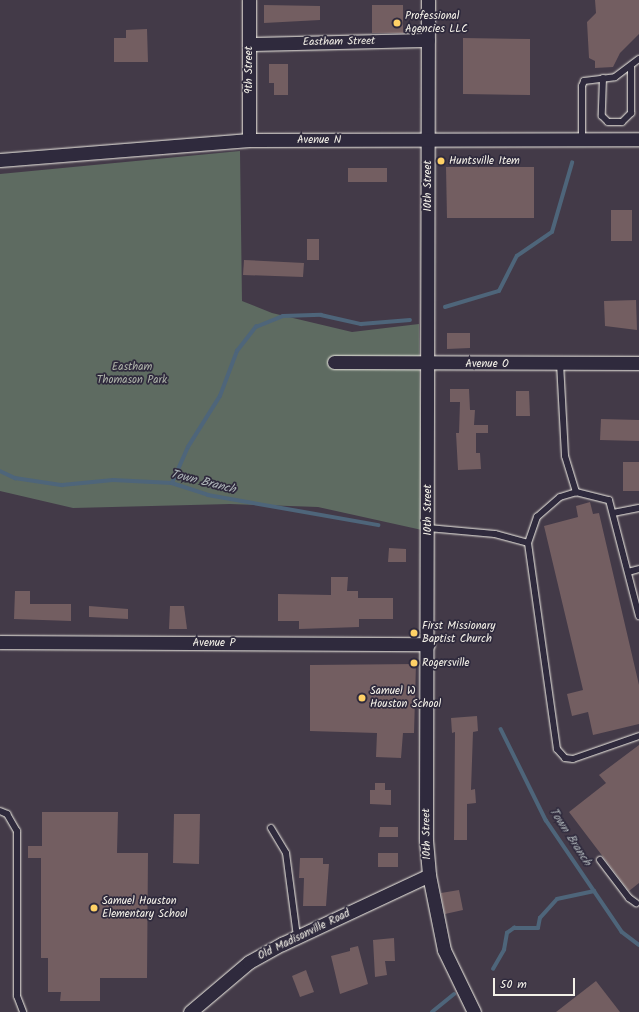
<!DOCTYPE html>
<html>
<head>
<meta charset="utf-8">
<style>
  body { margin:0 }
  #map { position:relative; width:639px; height:1012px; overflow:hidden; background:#433a48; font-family:Kalam,sans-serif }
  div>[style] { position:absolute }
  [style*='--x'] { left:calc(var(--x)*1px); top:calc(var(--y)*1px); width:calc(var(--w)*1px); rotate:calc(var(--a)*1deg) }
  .green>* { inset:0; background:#5e6b61 }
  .stream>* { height:3.5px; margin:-1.75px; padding:0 1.75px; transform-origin:1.75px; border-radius:1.75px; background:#4e657a }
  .building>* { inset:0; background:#735e61 }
  .roads { filter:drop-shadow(0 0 1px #f4f1e8) drop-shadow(0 0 1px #f4f1e8) }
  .lane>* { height:6px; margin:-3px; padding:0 3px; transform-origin:3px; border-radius:3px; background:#2f2a3d }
  .street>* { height:13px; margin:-6.5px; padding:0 6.5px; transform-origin:6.5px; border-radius:6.5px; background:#2f2a3d }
  .dots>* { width:11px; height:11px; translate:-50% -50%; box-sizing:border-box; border:2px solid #2f2a3d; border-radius:50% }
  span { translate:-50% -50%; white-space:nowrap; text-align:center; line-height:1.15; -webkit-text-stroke:3.5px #2f2a3d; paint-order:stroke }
  .poi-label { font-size:11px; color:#f4f1e8 }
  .left { translate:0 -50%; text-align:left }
  .street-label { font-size:11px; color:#f4f1e8 }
  .park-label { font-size:11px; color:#b0b5ab }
  .water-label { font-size:12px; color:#b2b9bc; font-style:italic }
  .scale { position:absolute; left:493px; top:978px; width:82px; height:18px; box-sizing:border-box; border:2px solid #f4f1e8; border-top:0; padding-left:5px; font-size:12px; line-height:14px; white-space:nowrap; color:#f4f1e8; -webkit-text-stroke:3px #2f2a3d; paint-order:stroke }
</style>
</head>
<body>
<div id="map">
  <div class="green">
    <div style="clip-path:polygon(240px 151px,242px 301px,272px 313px,352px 332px,419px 324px,422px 530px,318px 507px,230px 504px,73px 508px,0 491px,0 174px)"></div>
  </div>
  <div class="stream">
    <div style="--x:445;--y:307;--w:56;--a:-16.5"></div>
    <div style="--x:499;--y:291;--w:39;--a:-63"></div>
    <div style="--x:517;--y:256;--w:42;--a:-34.4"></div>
    <div style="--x:552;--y:232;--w:72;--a:-73.8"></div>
    <div style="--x:0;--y:471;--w:17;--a:25"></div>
    <div style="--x:15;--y:478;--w:48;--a:8.5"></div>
    <div style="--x:62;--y:485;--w:51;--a:-5.6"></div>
    <div style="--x:113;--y:480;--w:59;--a:2.9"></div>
    <div style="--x:172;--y:483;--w:38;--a:18"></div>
    <div style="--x:208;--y:495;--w:173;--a:10"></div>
    <div style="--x:172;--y:483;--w:39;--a:-66"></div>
    <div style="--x:188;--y:447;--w:60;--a:-57.9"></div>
    <div style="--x:220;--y:396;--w:48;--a:-69.3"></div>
    <div style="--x:237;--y:351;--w:31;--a:-52"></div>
    <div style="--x:256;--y:327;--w:29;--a:-22"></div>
    <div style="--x:283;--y:316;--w:38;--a:-2"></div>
    <div style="--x:321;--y:315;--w:41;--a:12.7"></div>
    <div style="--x:361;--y:324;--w:49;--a:-4.7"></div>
    <div style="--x:501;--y:729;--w:102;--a:63.7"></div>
    <div style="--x:546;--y:820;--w:135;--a:55.8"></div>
    <div style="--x:622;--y:932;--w:21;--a:37"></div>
    <div style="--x:493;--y:969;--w:22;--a:-60"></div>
    <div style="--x:504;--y:950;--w:17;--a:-80"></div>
    <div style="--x:507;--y:933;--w:9;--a:-36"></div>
    <div style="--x:514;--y:928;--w:24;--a:0"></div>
    <div style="--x:538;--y:928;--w:10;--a:-79"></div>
    <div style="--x:540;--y:918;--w:25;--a:-48"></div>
    <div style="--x:557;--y:899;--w:38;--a:-12"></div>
    <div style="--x:432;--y:1012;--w:28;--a:-39"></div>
  </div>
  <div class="building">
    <div style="clip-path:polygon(595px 0,639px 0,639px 34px,620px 53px,613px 67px,595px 68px,595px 61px,589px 58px,587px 22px,596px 13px)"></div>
    <div style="clip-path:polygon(264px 5px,320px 6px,320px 20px,264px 23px)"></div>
    <div style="clip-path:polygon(372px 5px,403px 5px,403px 33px,372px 33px)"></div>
    <div style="clip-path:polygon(147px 29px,148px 62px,114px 62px,114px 38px,126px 38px,126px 30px)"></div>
    <div style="clip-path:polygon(463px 38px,530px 39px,530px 95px,463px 94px)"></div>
    <div style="clip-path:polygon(269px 64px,288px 64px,288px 95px,274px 95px,274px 83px,269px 83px)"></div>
    <div style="clip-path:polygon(446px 167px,534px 167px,534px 218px,447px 218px)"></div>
    <div style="clip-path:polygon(348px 168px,387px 168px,387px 182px,348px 182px)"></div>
    <div style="clip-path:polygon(611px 210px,632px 210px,632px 241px,611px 241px)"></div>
    <div style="clip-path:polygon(307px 239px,319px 239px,319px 260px,307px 260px)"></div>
    <div style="clip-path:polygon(244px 260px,304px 263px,303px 277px,243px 275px)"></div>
    <div style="clip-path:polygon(636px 300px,637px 330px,605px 326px,604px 301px)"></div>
    <div style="clip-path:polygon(447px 333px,470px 333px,470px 348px,447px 349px)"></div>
    <div style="clip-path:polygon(450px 389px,469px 389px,470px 410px,475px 410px,474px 425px,488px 425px,488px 433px,476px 433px,476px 453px,480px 453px,481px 469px,458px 470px,456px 433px,459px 433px,460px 402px,450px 402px)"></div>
    <div style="clip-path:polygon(516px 391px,529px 391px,530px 416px,516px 416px)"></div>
    <div style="clip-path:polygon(601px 419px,639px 420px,639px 441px,600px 440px)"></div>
    <div style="clip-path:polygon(623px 462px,639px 462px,639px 491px,623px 491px)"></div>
    <div style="clip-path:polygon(590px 502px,593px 514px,599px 513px,639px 685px,639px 724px,593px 735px,588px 712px,572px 716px,567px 694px,583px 690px,544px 526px,578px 517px,576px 506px)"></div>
    <div style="clip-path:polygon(389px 548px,406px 549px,406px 562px,388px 562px)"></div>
    <div style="clip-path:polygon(331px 577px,348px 577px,347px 591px,358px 591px,358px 598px,393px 598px,393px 619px,359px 619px,359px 627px,299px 629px,299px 621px,278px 621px,278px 594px,331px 595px)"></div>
    <div style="clip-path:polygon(15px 591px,30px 591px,30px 604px,71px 604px,71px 621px,14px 619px)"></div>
    <div style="clip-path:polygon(89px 606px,128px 609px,128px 619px,89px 617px)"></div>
    <div style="clip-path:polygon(170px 606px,184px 606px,187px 629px,169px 629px)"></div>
    <div style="clip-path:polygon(416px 664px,414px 733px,403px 733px,401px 758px,376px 757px,377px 733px,310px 731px,310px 665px)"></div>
    <div style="clip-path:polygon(477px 716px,478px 731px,473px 732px,471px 790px,475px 789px,476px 803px,467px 804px,467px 840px,454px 840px,455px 732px,452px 733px,451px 718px)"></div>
    <div style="clip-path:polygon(639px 745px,639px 883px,629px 891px,569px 812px,606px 783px,599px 775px)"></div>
    <div style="clip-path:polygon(375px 783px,385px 783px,385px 790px,391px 790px,391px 805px,370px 804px,370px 790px,375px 790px)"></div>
    <div style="clip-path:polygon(42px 812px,118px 812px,117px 853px,148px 853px,147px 978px,100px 978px,100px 1001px,60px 1001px,61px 992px,48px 992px,48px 958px,41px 958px,41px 858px,28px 858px,28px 846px,42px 846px)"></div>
    <div style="clip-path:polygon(174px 814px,200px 814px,199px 864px,173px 863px)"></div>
    <div style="clip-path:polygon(380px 827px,398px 827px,398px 837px,379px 837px)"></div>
    <div style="clip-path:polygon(378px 853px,398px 853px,398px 867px,378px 867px)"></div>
    <div style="clip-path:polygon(300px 858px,323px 858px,323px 864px,329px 864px,326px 906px,303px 906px,304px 878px,299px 878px)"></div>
    <div style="clip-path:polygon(459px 890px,463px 910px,445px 914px,441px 893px)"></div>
    <div style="clip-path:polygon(394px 938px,395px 961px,385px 961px,387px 975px,375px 977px,373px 940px)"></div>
    <div style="clip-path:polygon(358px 946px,368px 984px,340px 994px,331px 956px,350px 951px,350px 948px)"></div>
    <div style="clip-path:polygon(306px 970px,314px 992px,300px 997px,292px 976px)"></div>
    <div style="clip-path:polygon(596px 981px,620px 1012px,556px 1012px)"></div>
  </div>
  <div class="roads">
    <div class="lane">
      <div style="--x:603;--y:78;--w:38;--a:92"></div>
      <div style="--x:602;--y:116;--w:8;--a:45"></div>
      <div style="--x:608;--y:122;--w:14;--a:0"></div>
      <div style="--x:622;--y:122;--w:13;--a:-45"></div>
      <div style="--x:631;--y:113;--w:46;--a:-90"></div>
      <div style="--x:582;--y:139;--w:53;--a:-90"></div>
      <div style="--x:582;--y:86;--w:5;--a:-68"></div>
      <div style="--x:584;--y:81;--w:31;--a:-7"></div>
      <div style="--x:615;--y:77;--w:30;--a:-37"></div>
      <div style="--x:560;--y:363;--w:93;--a:86.9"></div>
      <div style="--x:565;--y:456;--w:38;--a:73"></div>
      <div style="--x:613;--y:513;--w:26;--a:-11"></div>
      <div style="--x:428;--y:528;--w:67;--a:5.1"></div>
      <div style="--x:495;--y:534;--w:34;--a:15"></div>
      <div style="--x:528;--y:543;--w:208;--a:82"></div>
      <div style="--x:557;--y:749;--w:12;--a:48"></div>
      <div style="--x:565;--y:758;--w:8;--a:7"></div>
      <div style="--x:573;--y:759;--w:70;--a:-19.2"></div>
      <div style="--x:528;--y:543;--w:28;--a:-71"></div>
      <div style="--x:537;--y:517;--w:30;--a:-41"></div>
      <div style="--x:560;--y:497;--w:17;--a:-17"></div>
      <div style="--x:576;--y:492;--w:34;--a:14"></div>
      <div style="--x:609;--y:500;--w:120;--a:75.5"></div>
      <div style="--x:628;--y:572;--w:11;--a:-15"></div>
      <div style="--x:0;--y:811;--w:8;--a:23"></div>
      <div style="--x:7;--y:814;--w:20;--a:60"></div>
      <div style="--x:17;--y:831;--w:165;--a:90"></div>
      <div style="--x:17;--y:996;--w:17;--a:69"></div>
      <div style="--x:271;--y:828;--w:29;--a:59"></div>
      <div style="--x:286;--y:853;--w:85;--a:82.5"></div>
      <div style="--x:600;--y:860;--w:48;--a:52.7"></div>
      <div style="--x:629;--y:898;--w:9;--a:36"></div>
    </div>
    <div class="street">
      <div style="--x:249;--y:0;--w:140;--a:90"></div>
      <div style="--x:428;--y:0;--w:840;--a:90.14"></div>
      <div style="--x:426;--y:840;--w:35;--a:85"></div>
      <div style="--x:429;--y:875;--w:76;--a:78.7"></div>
      <div style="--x:444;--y:950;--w:69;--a:64.2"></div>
      <div style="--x:249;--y:44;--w:179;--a:-1.3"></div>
      <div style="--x:0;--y:160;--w:250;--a:-4.6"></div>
      <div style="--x:249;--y:140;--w:390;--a:-0.1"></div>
      <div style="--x:334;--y:362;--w:305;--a:0.2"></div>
      <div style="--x:0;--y:642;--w:428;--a:0.3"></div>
      <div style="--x:190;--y:1012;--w:77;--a:-40.3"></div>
      <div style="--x:249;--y:962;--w:38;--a:-29"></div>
      <div style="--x:282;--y:944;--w:162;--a:-25.1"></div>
    </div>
  </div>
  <div class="dots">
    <div style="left:397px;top:23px;background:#ffd166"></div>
    <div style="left:441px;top:161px;background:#ffd166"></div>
    <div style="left:414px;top:633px;background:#ffd166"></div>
    <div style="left:414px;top:663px;background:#ffd166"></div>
    <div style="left:362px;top:698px;background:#ffd166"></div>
    <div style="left:94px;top:908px;background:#ffd166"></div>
  </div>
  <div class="poi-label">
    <span class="left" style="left:405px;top:23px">Professional<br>Agencies LLC</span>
    <span class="left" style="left:449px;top:161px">Huntsville Item</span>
    <span class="left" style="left:422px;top:633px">First Missionary<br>Baptist Church</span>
    <span class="left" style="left:422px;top:663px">Rogersville</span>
    <span class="left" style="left:370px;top:698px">Samuel W<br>Houston School</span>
    <span class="left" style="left:102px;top:908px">Samuel Houston<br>Elementary School</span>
  </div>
  <div class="street-label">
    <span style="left:339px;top:42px;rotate:-1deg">Eastham Street</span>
    <span style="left:249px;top:70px;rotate:-90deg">9th Street</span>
    <span style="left:319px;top:140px">Avenue N</span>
    <span style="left:428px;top:186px;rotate:-90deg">10th Street</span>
    <span style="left:487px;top:364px">Avenue O</span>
    <span style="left:428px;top:510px;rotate:-90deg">10th Street</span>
    <span style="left:214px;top:643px">Avenue P</span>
    <span style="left:427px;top:834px;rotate:-91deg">10th Street</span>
    <span style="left:304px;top:935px;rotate:-26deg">Old Madisonville Road</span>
  </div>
  <div class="park-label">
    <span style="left:132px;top:374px">Eastham<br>Thomason Park</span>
  </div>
  <div class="water-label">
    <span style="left:203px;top:482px;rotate:14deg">Town Branch</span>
    <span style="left:570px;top:837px;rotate:57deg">Town Branch</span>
  </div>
  <div class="scale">50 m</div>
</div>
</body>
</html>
